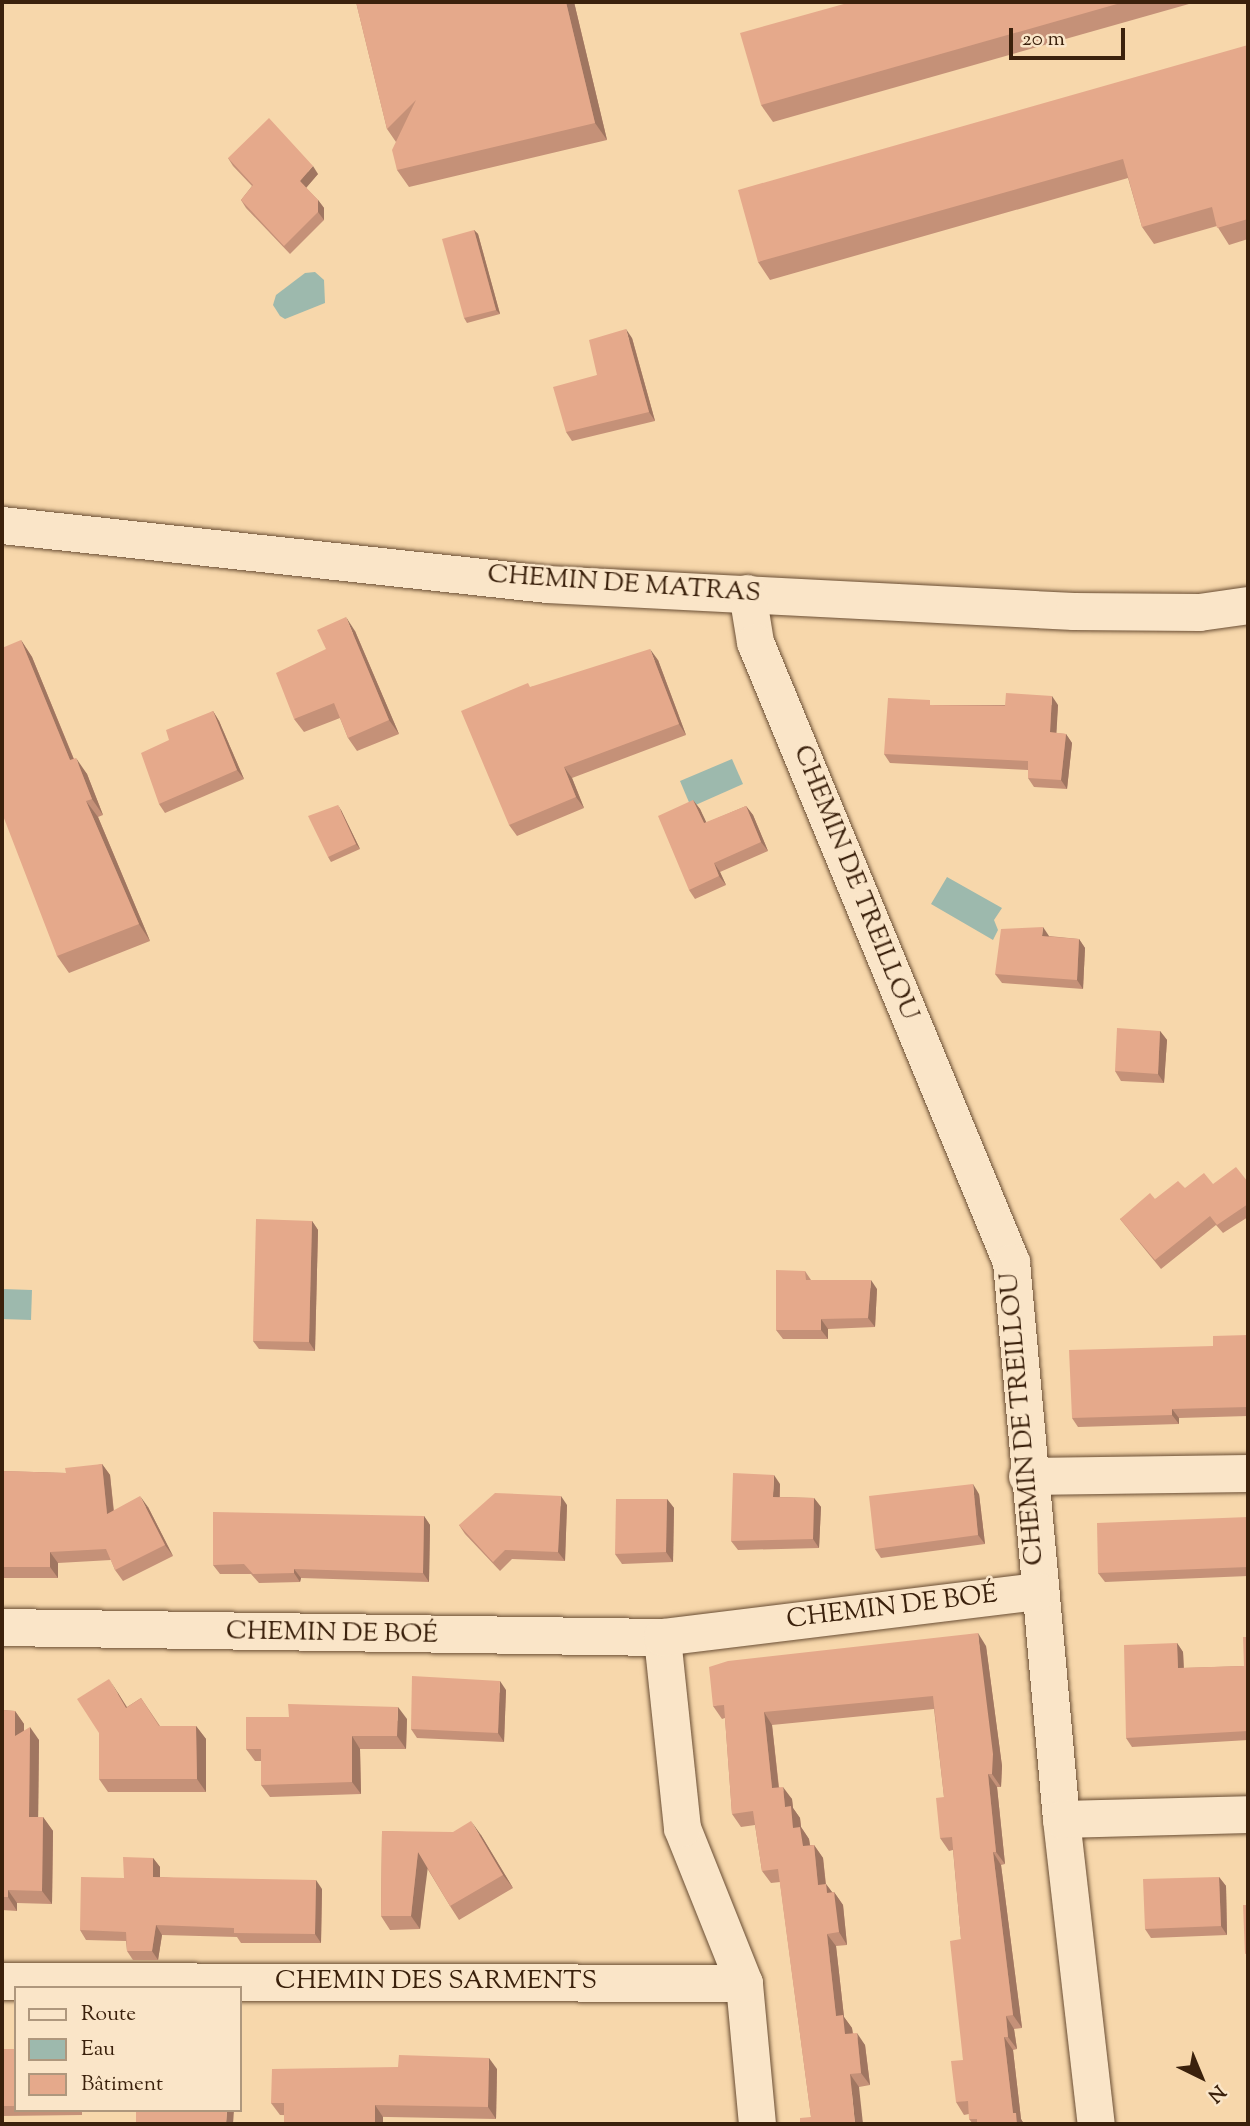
<!DOCTYPE html>
<html>
<head>
<meta charset="utf-8">
<style>
  body { margin:0 }
  #map { position:relative; width:1250px; height:2126px; overflow:hidden; background:#f7d7ab; font-family:"Sorts Mill Goudy",serif }
  div>[style] { position:absolute }
  [style*='--x'] { left:calc(var(--x)*1px); top:calc(var(--y)*1px); width:calc(var(--w)*1px); rotate:calc(var(--a)*1deg) }
  .water>* { inset:0; background:#9db9ad }
  .roads { filter:drop-shadow(0 0 2px #6a4e34) drop-shadow(0 0 2px #6a4e34) }
  .minor>* { height:37px; margin:-18.5px; padding:0 18.5px; transform-origin:18.5px; border-radius:18.5px; background:#fae5c8 }
  .wall>* { inset:0; background:#c59178 }
  .shaded-wall>* { inset:0; background:#a07661 }
  .building>* { inset:0; background:#e5a98b }
  span { translate:-50% -50%; white-space:nowrap; text-align:center; line-height:1.15; -webkit-text-stroke:5px #fae5c8; paint-order:stroke }
  .street-label { font-size:26px; color:#3b210c }
  .frame { position:absolute; inset:0; border:4px solid #3b210c; pointer-events:none }
  .legend { position:absolute; left:14px; top:1986px; width:228px; height:126px; box-sizing:border-box; background:#fae5c8; border:2px solid #ae977d; margin:0; padding:9px 12px; list-style:none; font-size:21px; color:#3b210c }
  .legend li { display:flex; align-items:center; gap:14px; height:35px }
  .legend b { width:35px; border:2px solid #ae977d }
  .north { position:absolute; left:1166px; top:2042px; width:70px; height:70px; -webkit-text-stroke:5px #fae5c8; paint-order:stroke; rotate:137deg; font-size:19px; font-weight:700; line-height:28px; text-align:center; color:#3b210c }
  .north::after { content:''; display:block; margin:auto; width:24px; height:32px; background:#3b210c; clip-path:polygon(50% 0,100% 100%,50% 72%,0 100%) }
  .scale { position:absolute; left:1009px; top:28px; width:116px; height:32px; box-sizing:border-box; border:4px solid #3b210c; border-top:0; padding-left:9px; font-size:21px; line-height:24px; white-space:nowrap; color:#3b210c; -webkit-text-stroke:5px #fae5c8; paint-order:stroke }
</style>
</head>
<body>
<div id="map">
  <div class="water">
    <div style="clip-path:polygon(315px 272px,324px 280px,325px 303px,285px 319px,280px 316px,273px 305px,276px 295px,305px 273px)"></div>
    <div style="clip-path:polygon(732px 759px,743px 784px,691px 807px,680px 781px)"></div>
    <div style="clip-path:polygon(947px 877px,1002px 908px,994px 920px,998px 930px,993px 940px,931px 904px)"></div>
    <div style="clip-path:polygon(2px 1289px,32px 1290px,31px 1320px,2px 1319px)"></div>
  </div>
  <div class="roads">
    <div class="minor">
      <div style="--x:2;--y:525;--w:548;--a:6.18"></div>
      <div style="--x:547;--y:584;--w:527;--a:2.94"></div>
      <div style="--x:1073;--y:611;--w:126;--a:0.5"></div>
      <div style="--x:1199;--y:612;--w:49;--a:-8.1"></div>
      <div style="--x:747;--y:593;--w:50;--a:80.7"></div>
      <div style="--x:755;--y:642;--w:671;--a:67.56"></div>
      <div style="--x:1011;--y:1262;--w:559;--a:84.87"></div>
      <div style="--x:1061;--y:1819;--w:307;--a:83.5"></div>
      <div style="--x:1027;--y:1476;--w:221;--a:-0.8"></div>
      <div style="--x:2;--y:1627;--w:660;--a:0.87"></div>
      <div style="--x:1061;--y:1819;--w:187;--a:-1.5"></div>
      <div style="--x:2;--y:1981;--w:742;--a:0.15"></div>
      <div style="--x:757;--y:2124;--w:142;--a:-95.3"></div>
      <div style="--x:744;--y:1983;--w:167;--a:-111.8"></div>
      <div style="--x:682;--y:1828;--w:192;--a:-96"></div>
      <div style="--x:662;--y:1637;--w:379;--a:-7"></div>
    </div>
  </div>
  <div class="wall">
    <div style="clip-path:polygon(356px 2px,574px 2px,607px 140px,409px 187px,397px 170px,396px 142px,387px 129px)"></div>
    <div style="clip-path:polygon(851px 2px,1196px 2px,773px 122px,761px 105px)"></div>
    <div style="clip-path:polygon(1248px 45px,1248px 239px,1229px 245px,1217px 226px,1154px 244px,1142px 227px,1128px 178px,770px 280px,758px 262px)"></div>
    <div style="clip-path:polygon(228px 158px,318px 174px,306px 188px,318px 200px,324px 208px,324px 220px,290px 254px,246px 208px,241px 200px,252px 186px,233px 166px)"></div>
    <div style="clip-path:polygon(474px 230px,478px 234px,500px 314px,467px 323px,464px 318px)"></div>
    <div style="clip-path:polygon(632px 338px,655px 421px,572px 441px,566px 432px,597px 375px)"></div>
    <div style="clip-path:polygon(355px 631px,399px 734px,357px 751px,348px 738px,340px 718px,304px 732px,294px 719px)"></div>
    <div style="clip-path:polygon(21px 640px,32px 657px,74px 759px,87px 774px,103px 815px,98px 817px,150px 941px,69px 973px,57px 956px)"></div>
    <div style="clip-path:polygon(658px 660px,686px 735px,572px 778px,584px 808px,517px 836px,509px 825px,531px 687px)"></div>
    <div style="clip-path:polygon(934px 705px,1058px 705px,1056px 733px,1066px 734px,1072px 743px,1067px 789px,1034px 787px,1028px 778px,1028px 770px,890px 763px,884px 754px)"></div>
    <div style="clip-path:polygon(213px 711px,219px 721px,244px 779px,165px 813px,159px 804px,169px 740px)"></div>
    <div style="clip-path:polygon(693px 800px,700px 809px,706px 823px,746px 806px,753px 815px,768px 851px,720px 872px,726px 885px,695px 899px,689px 890px)"></div>
    <div style="clip-path:polygon(341px 810px,360px 849px,331px 862px,328px 857px)"></div>
    <div style="clip-path:polygon(1049px 936px,1079px 939px,1085px 948px,1083px 989px,1002px 983px,995px 974px)"></div>
    <div style="clip-path:polygon(1160px 1031px,1167px 1040px,1164px 1083px,1121px 1081px,1115px 1071px)"></div>
    <div style="clip-path:polygon(1248px 1182px,1248px 1217px,1223px 1233px,1216px 1225px,1161px 1269px,1120px 1219px,1155px 1199px,1185px 1188px,1213px 1184px)"></div>
    <div style="clip-path:polygon(312px 1221px,318px 1230px,315px 1351px,259px 1349px,253px 1341px)"></div>
    <div style="clip-path:polygon(805px 1271px,811px 1280px,877px 1289px,875px 1327px,828px 1329px,828px 1339px,783px 1339px,776px 1330px)"></div>
    <div style="clip-path:polygon(1248px 1335px,1248px 1416px,1179px 1418px,1179px 1424px,1078px 1427px,1072px 1418px,1213px 1346px)"></div>
    <div style="clip-path:polygon(102px 1464px,110px 1475px,114px 1511px,148px 1507px,173px 1556px,123px 1581px,115px 1570px,111px 1560px,58px 1563px,58px 1578px,2px 1578px,2px 1471px,66px 1473px)"></div>
    <div style="clip-path:polygon(780px 1484px,780px 1497px,814px 1498px,821px 1507px,819px 1548px,738px 1550px,731px 1541px)"></div>
    <div style="clip-path:polygon(979px 1494px,985px 1544px,881px 1558px,875px 1549px)"></div>
    <div style="clip-path:polygon(667px 1499px,674px 1508px,673px 1562px,622px 1564px,615px 1554px)"></div>
    <div style="clip-path:polygon(567px 1505px,565px 1561px,512px 1559px,500px 1571px,465px 1534px,459px 1525px)"></div>
    <div style="clip-path:polygon(424px 1516px,430px 1525px,429px 1582px,301px 1578px,300px 1582px,259px 1583px,251px 1574px,220px 1574px,213px 1565px)"></div>
    <div style="clip-path:polygon(1248px 1517px,1248px 1576px,1105px 1582px,1098px 1573px)"></div>
    <div style="clip-path:polygon(1248px 1637px,1248px 1740px,1132px 1747px,1126px 1738px,1177px 1643px,1183px 1652px,1184px 1668px,1244px 1666px)"></div>
    <div style="clip-path:polygon(986px 1646px,1002px 1766px,1001px 1787px,997px 1787px,1005px 1864px,1001px 1865px,1022px 2028px,1014px 2029px,1017px 2049px,1013px 2050px,1021px 2119px,1024px 2124px,973px 2124px,969px 2119px,969px 2114px,964px 2115px,956px 2102px,963px 2060px,961px 1939px,953px 1850px,949px 1851px,940px 1838px,944px 1797px,934px 1709px,772px 1725px,779px 1787px,792px 1799px,793px 1808px,800px 1818px,801px 1827px,809px 1839px,810px 1845px,814px 1845px,823px 1858px,826px 1884px,832px 1892px,834px 1892px,843px 1905px,847px 1945px,836px 1946px,844px 2017px,852px 2028px,853px 2033px,865px 2045px,870px 2085px,859px 2087px,811px 2117px,780px 1882px,771px 1883px,762px 1871px,755px 1825px,741px 1827px,732px 1814px,725px 1718px,722px 1719px,713px 1706px)"></div>
    <div style="clip-path:polygon(506px 1690px,504px 1742px,417px 1738px,411px 1729px)"></div>
    <div style="clip-path:polygon(118px 1693px,127px 1707px,141px 1698px,160px 1726px,196px 1726px,206px 1739px,206px 1792px,108px 1792px,99px 1779px)"></div>
    <div style="clip-path:polygon(2px 1710px,15px 1711px,24px 1724px,24px 1731px,39px 1740px,38px 1817px,43px 1817px,53px 1831px,52px 1904px,17px 1903px,17px 1911px,2px 1910px)"></div>
    <div style="clip-path:polygon(407px 1719px,406px 1749px,360px 1749px,361px 1794px,270px 1797px,261px 1785px,261px 1761px,255px 1761px,246px 1749px)"></div>
    <div style="clip-path:polygon(382px 1831px,481px 1835px,513px 1888px,459px 1920px,450px 1906px,427px 1868px,420px 1929px,390px 1930px,381px 1916px)"></div>
    <div style="clip-path:polygon(153px 1858px,160px 1867px,160px 1877px,322px 1889px,321px 1943px,241px 1943px,237px 1937px,162px 1935px,158px 1960px,133px 1960px,127px 1951px,126px 1941px,86px 1940px,80px 1930px,124px 1878px)"></div>
    <div style="clip-path:polygon(1219px 1877px,1226px 1886px,1227px 1935px,1151px 1938px,1145px 1929px)"></div>
    <div style="clip-path:polygon(2px 2049px,16px 2049px,16px 2110px,82px 2110px,82px 2115px,2px 2116px)"></div>
    <div style="clip-path:polygon(497px 2069px,496px 2119px,280px 2115px,271px 2103px)"></div>
  </div>
  <div class="shaded-wall">
    <div style="clip-path:polygon(566px 2px,574px 2px,607px 140px,595px 123px)"></div>
    <div style="clip-path:polygon(313px 166px,318px 174px,305px 189px,300px 181px)"></div>
    <div style="clip-path:polygon(318px 200px,324px 208px,324px 220px,318px 212px)"></div>
    <div style="clip-path:polygon(474px 230px,478px 234px,500px 314px,496px 310px)"></div>
    <div style="clip-path:polygon(626px 329px,632px 338px,655px 421px,649px 412px)"></div>
    <div style="clip-path:polygon(346px 617px,355px 631px,399px 734px,389px 720px)"></div>
    <div style="clip-path:polygon(21px 640px,32px 657px,81px 777px,70px 760px)"></div>
    <div style="clip-path:polygon(650px 649px,658px 660px,686px 735px,679px 724px)"></div>
    <div style="clip-path:polygon(1052px 696px,1058px 705px,1056px 741px,1050px 732px)"></div>
    <div style="clip-path:polygon(213px 711px,219px 721px,244px 779px,237px 770px)"></div>
    <div style="clip-path:polygon(1066px 734px,1072px 743px,1067px 789px,1061px 780px)"></div>
    <div style="clip-path:polygon(76px 758px,87px 774px,103px 815px,92px 799px)"></div>
    <div style="clip-path:polygon(564px 767px,572px 778px,584px 808px,576px 797px)"></div>
    <div style="clip-path:polygon(693px 800px,700px 809px,711px 832px,704px 823px)"></div>
    <div style="clip-path:polygon(86px 801px,98px 817px,150px 941px,139px 924px)"></div>
    <div style="clip-path:polygon(338px 805px,341px 810px,360px 849px,356px 844px)"></div>
    <div style="clip-path:polygon(746px 806px,753px 815px,768px 851px,761px 842px)"></div>
    <div style="clip-path:polygon(714px 863px,720px 872px,726px 885px,719px 876px)"></div>
    <div style="clip-path:polygon(1043px 927px,1049px 936px,1048px 945px,1042px 936px)"></div>
    <div style="clip-path:polygon(1079px 939px,1085px 948px,1083px 989px,1077px 980px)"></div>
    <div style="clip-path:polygon(1160px 1031px,1167px 1040px,1164px 1083px,1158px 1074px)"></div>
    <div style="clip-path:polygon(312px 1221px,318px 1230px,315px 1351px,309px 1342px)"></div>
    <div style="clip-path:polygon(871px 1280px,877px 1289px,875px 1327px,868px 1318px)"></div>
    <div style="clip-path:polygon(821px 1319px,828px 1329px,828px 1339px,821px 1330px)"></div>
    <div style="clip-path:polygon(1172px 1409px,1179px 1418px,1179px 1424px,1172px 1415px)"></div>
    <div style="clip-path:polygon(102px 1464px,110px 1475px,115px 1526px,107px 1514px)"></div>
    <div style="clip-path:polygon(774px 1475px,780px 1484px,779px 1506px,773px 1497px)"></div>
    <div style="clip-path:polygon(973px 1484px,979px 1494px,985px 1544px,978px 1535px)"></div>
    <div style="clip-path:polygon(140px 1496px,148px 1507px,173px 1556px,165px 1545px)"></div>
    <div style="clip-path:polygon(561px 1496px,567px 1505px,565px 1561px,558px 1552px)"></div>
    <div style="clip-path:polygon(814px 1498px,821px 1507px,819px 1548px,813px 1539px)"></div>
    <div style="clip-path:polygon(667px 1499px,674px 1508px,673px 1562px,666px 1552px)"></div>
    <div style="clip-path:polygon(424px 1516px,430px 1525px,429px 1582px,423px 1573px)"></div>
    <div style="clip-path:polygon(50px 1552px,58px 1563px,58px 1578px,50px 1567px)"></div>
    <div style="clip-path:polygon(294px 1569px,301px 1578px,300px 1582px,294px 1573px)"></div>
    <div style="clip-path:polygon(978px 1633px,986px 1646px,1002px 1766px,1001px 1787px,992px 1774px)"></div>
    <div style="clip-path:polygon(1177px 1643px,1183px 1652px,1184px 1677px,1178px 1668px)"></div>
    <div style="clip-path:polygon(109px 1679px,118px 1693px,135px 1721px,126px 1708px)"></div>
    <div style="clip-path:polygon(500px 1681px,506px 1690px,504px 1742px,498px 1733px)"></div>
    <div style="clip-path:polygon(398px 1707px,407px 1719px,406px 1749px,397px 1736px)"></div>
    <div style="clip-path:polygon(15px 1711px,24px 1724px,24px 1750px,15px 1736px)"></div>
    <div style="clip-path:polygon(764px 1712px,772px 1725px,780px 1800px,772px 1788px)"></div>
    <div style="clip-path:polygon(196px 1726px,206px 1739px,206px 1792px,197px 1779px)"></div>
    <div style="clip-path:polygon(30px 1727px,39px 1740px,38px 1830px,29px 1817px)"></div>
    <div style="clip-path:polygon(352px 1736px,360px 1749px,361px 1794px,352px 1782px)"></div>
    <div style="clip-path:polygon(988px 1774px,997px 1787px,1005px 1864px,996px 1852px)"></div>
    <div style="clip-path:polygon(783px 1787px,792px 1799px,793px 1808px,800px 1818px,801px 1827px,809px 1839px,812px 1859px,803px 1846px,793px 1828px,785px 1807px)"></div>
    <div style="clip-path:polygon(43px 1817px,53px 1831px,52px 1904px,42px 1891px)"></div>
    <div style="clip-path:polygon(471px 1821px,481px 1835px,513px 1888px,503px 1875px)"></div>
    <div style="clip-path:polygon(814px 1845px,823px 1858px,827px 1898px,818px 1885px)"></div>
    <div style="clip-path:polygon(418px 1852px,428px 1866px,420px 1929px,411px 1916px)"></div>
    <div style="clip-path:polygon(993px 1852px,1001px 1865px,1022px 2028px,1013px 2015px)"></div>
    <div style="clip-path:polygon(153px 1858px,160px 1867px,160px 1886px,153px 1877px)"></div>
    <div style="clip-path:polygon(1219px 1877px,1226px 1886px,1227px 1935px,1221px 1926px)"></div>
    <div style="clip-path:polygon(316px 1880px,322px 1889px,321px 1943px,315px 1934px)"></div>
    <div style="clip-path:polygon(826px 1884px,835px 1896px,834px 1892px,843px 1905px,847px 1945px,839px 1932px,827px 1893px)"></div>
    <div style="clip-path:polygon(8px 1890px,17px 1903px,17px 1911px,8px 1897px)"></div>
    <div style="clip-path:polygon(156px 1925px,162px 1935px,158px 1960px,152px 1951px)"></div>
    <div style="clip-path:polygon(827px 1934px,836px 1946px,844px 2017px,852px 2028px,854px 2047px,845px 2034px,836px 2016px)"></div>
    <div style="clip-path:polygon(1006px 2016px,1014px 2029px,1017px 2049px,1008px 2037px)"></div>
    <div style="clip-path:polygon(857px 2033px,865px 2045px,870px 2085px,861px 2073px)"></div>
    <div style="clip-path:polygon(1004px 2037px,1013px 2050px,1021px 2119px,1024px 2124px,1017px 2124px,1013px 2113px)"></div>
    <div style="clip-path:polygon(489px 2058px,497px 2069px,496px 2119px,488px 2107px)"></div>
    <div style="clip-path:polygon(850px 2074px,859px 2087px,863px 2124px,855px 2124px)"></div>
    <div style="clip-path:polygon(375px 2105px,383px 2117px,383px 2124px,375px 2124px)"></div>
    <div style="clip-path:polygon(227px 2110px,234px 2110px,233px 2124px,226px 2124px)"></div>
  </div>
  <div class="building">
    <div style="clip-path:polygon(356px 2px,566px 2px,595px 123px,397px 170px,392px 150px,416px 100px,387px 129px)"></div>
    <div style="clip-path:polygon(851px 2px,1124px 2px,761px 105px,740px 33px)"></div>
    <div style="clip-path:polygon(1248px 45px,1248px 219px,1217px 228px,1212px 207px,1142px 227px,1123px 159px,758px 262px,738px 190px)"></div>
    <div style="clip-path:polygon(269px 118px,313px 166px,300px 181px,318px 200px,318px 212px,284px 246px,241px 200px,253px 185px,228px 158px)"></div>
    <div style="clip-path:polygon(474px 230px,496px 310px,464px 318px,442px 239px)"></div>
    <div style="clip-path:polygon(626px 329px,649px 412px,566px 432px,553px 387px,597px 375px,589px 340px)"></div>
    <div style="clip-path:polygon(346px 617px,389px 720px,348px 738px,334px 703px,294px 719px,276px 673px,326px 649px,317px 630px)"></div>
    <div style="clip-path:polygon(21px 640px,70px 760px,76px 758px,92px 799px,86px 801px,139px 924px,57px 956px,2px 813px,2px 648px)"></div>
    <div style="clip-path:polygon(650px 649px,679px 724px,564px 767px,576px 797px,509px 825px,461px 711px,528px 683px,530px 687px)"></div>
    <div style="clip-path:polygon(1006px 693px,1052px 696px,1050px 732px,1066px 734px,1061px 780px,1028px 778px,1028px 761px,884px 754px,888px 698px,930px 700px,930px 705px,1005px 706px)"></div>
    <div style="clip-path:polygon(213px 711px,237px 770px,159px 804px,141px 753px,169px 740px,166px 730px)"></div>
    <div style="clip-path:polygon(693px 800px,704px 823px,746px 806px,761px 842px,714px 863px,719px 876px,689px 890px,658px 816px)"></div>
    <div style="clip-path:polygon(338px 805px,356px 844px,328px 857px,308px 816px)"></div>
    <div style="clip-path:polygon(1043px 927px,1042px 936px,1079px 939px,1077px 980px,995px 974px,1001px 929px)"></div>
    <div style="clip-path:polygon(1117px 1028px,1160px 1031px,1158px 1074px,1115px 1071px)"></div>
    <div style="clip-path:polygon(1236px 1167px,1248px 1182px,1248px 1204px,1217px 1225px,1210px 1216px,1155px 1260px,1120px 1219px,1150px 1193px,1155px 1199px,1178px 1181px,1185px 1188px,1204px 1173px,1213px 1184px)"></div>
    <div style="clip-path:polygon(256px 1219px,312px 1221px,309px 1342px,253px 1341px)"></div>
    <div style="clip-path:polygon(776px 1270px,805px 1271px,806px 1280px,871px 1280px,868px 1318px,821px 1319px,821px 1330px,776px 1330px)"></div>
    <div style="clip-path:polygon(1248px 1335px,1248px 1407px,1172px 1409px,1172px 1415px,1072px 1418px,1069px 1350px,1213px 1346px,1213px 1336px)"></div>
    <div style="clip-path:polygon(102px 1464px,107px 1514px,140px 1496px,165px 1545px,115px 1570px,106px 1549px,50px 1552px,50px 1567px,2px 1567px,2px 1471px,66px 1473px,65px 1468px)"></div>
    <div style="clip-path:polygon(733px 1473px,774px 1475px,773px 1497px,814px 1498px,813px 1539px,731px 1541px)"></div>
    <div style="clip-path:polygon(973px 1484px,978px 1535px,875px 1549px,869px 1496px)"></div>
    <div style="clip-path:polygon(495px 1493px,561px 1496px,558px 1552px,505px 1550px,493px 1562px,459px 1525px)"></div>
    <div style="clip-path:polygon(616px 1499px,667px 1499px,666px 1552px,615px 1554px)"></div>
    <div style="clip-path:polygon(213px 1512px,424px 1516px,423px 1573px,294px 1569px,294px 1573px,253px 1574px,244px 1564px,213px 1565px)"></div>
    <div style="clip-path:polygon(1248px 1517px,1248px 1567px,1098px 1573px,1097px 1523px)"></div>
    <div style="clip-path:polygon(978px 1633px,993px 1754px,992px 1774px,988px 1774px,996px 1852px,993px 1852px,1013px 2015px,1006px 2016px,1008px 2037px,1004px 2037px,1013px 2113px,1016px 2113px,1017px 2124px,977px 2124px,977px 2119px,969px 2119px,968px 2101px,956px 2102px,951px 2061px,963px 2060px,950px 1941px,961px 1939px,952px 1837px,940px 1838px,936px 1798px,944px 1797px,933px 1696px,764px 1712px,772px 1788px,783px 1787px,785px 1807px,791px 1806px,793px 1828px,800px 1827px,803px 1846px,814px 1845px,818px 1885px,826px 1884px,827px 1893px,834px 1892px,839px 1932px,827px 1934px,836px 2016px,843px 2015px,845px 2034px,857px 2033px,861px 2073px,850px 2074px,855px 2124px,800px 2124px,800px 2118px,811px 2117px,778px 1869px,762px 1871px,753px 1811px,732px 1814px,724px 1705px,713px 1706px,709px 1667px,728px 1661px)"></div>
    <div style="clip-path:polygon(1243px 1637px,1248px 1637px,1248px 1731px,1126px 1738px,1124px 1645px,1177px 1643px,1178px 1668px,1244px 1666px)"></div>
    <div style="clip-path:polygon(412px 1676px,500px 1681px,498px 1733px,411px 1729px)"></div>
    <div style="clip-path:polygon(109px 1679px,126px 1708px,141px 1698px,159px 1726px,196px 1726px,197px 1779px,99px 1779px,99px 1733px,77px 1699px)"></div>
    <div style="clip-path:polygon(288px 1704px,398px 1707px,397px 1736px,352px 1736px,352px 1782px,261px 1785px,261px 1749px,246px 1749px,246px 1717px,289px 1717px)"></div>
    <div style="clip-path:polygon(2px 1710px,15px 1711px,15px 1736px,30px 1727px,29px 1817px,43px 1817px,42px 1891px,8px 1890px,8px 1897px,2px 1897px)"></div>
    <div style="clip-path:polygon(471px 1821px,503px 1875px,450px 1906px,418px 1852px,411px 1916px,381px 1916px,382px 1831px,453px 1832px)"></div>
    <div style="clip-path:polygon(123px 1857px,153px 1858px,153px 1877px,316px 1880px,315px 1934px,234px 1933px,234px 1928px,156px 1925px,152px 1951px,127px 1951px,126px 1932px,80px 1930px,81px 1877px,124px 1878px)"></div>
    <div style="clip-path:polygon(1219px 1877px,1221px 1926px,1145px 1929px,1143px 1879px)"></div>
    <div style="clip-path:polygon(1243px 1905px,1248px 1905px,1248px 1953px,1245px 1954px)"></div>
    <div style="clip-path:polygon(2px 2049px,16px 2049px,16px 2106px,2px 2106px)"></div>
    <div style="clip-path:polygon(399px 2055px,489px 2058px,488px 2107px,375px 2105px,375px 2124px,284px 2124px,284px 2103px,271px 2103px,272px 2069px,398px 2067px)"></div>
    <div style="clip-path:polygon(136px 2110px,227px 2110px,226px 2124px,136px 2124px)"></div>
  </div>
  <div class="street-label">
    <span style="left:624px;top:585px;rotate:4deg">CHEMIN DE MATRAS</span>
    <span style="left:855px;top:883px;rotate:68deg">CHEMIN DE TREILLOU</span>
    <span style="left:1023px;top:1419px;rotate:-95deg">CHEMIN DE TREILLOU</span>
    <span style="left:892px;top:1608px;rotate:-7deg">CHEMIN DE BOÉ</span>
    <span style="left:332px;top:1634px;rotate:1deg">CHEMIN DE BOÉ</span>
    <span style="left:436px;top:1982px">CHEMIN DES SARMENTS</span>
  </div>
  <div class="frame"></div>
  <ul class="legend">
  <li><b style="height:9px;background:#fae5c8"></b>Route</li>
  <li><b style="height:19px;background:#9db9ad"></b>Eau</li>
  <li><b style="height:19px;background:#e5a98b"></b>Bâtiment</li>
  </ul>
  <div class="north">N</div>
  <div class="scale">20 m</div>
</div>
</body>
</html>
